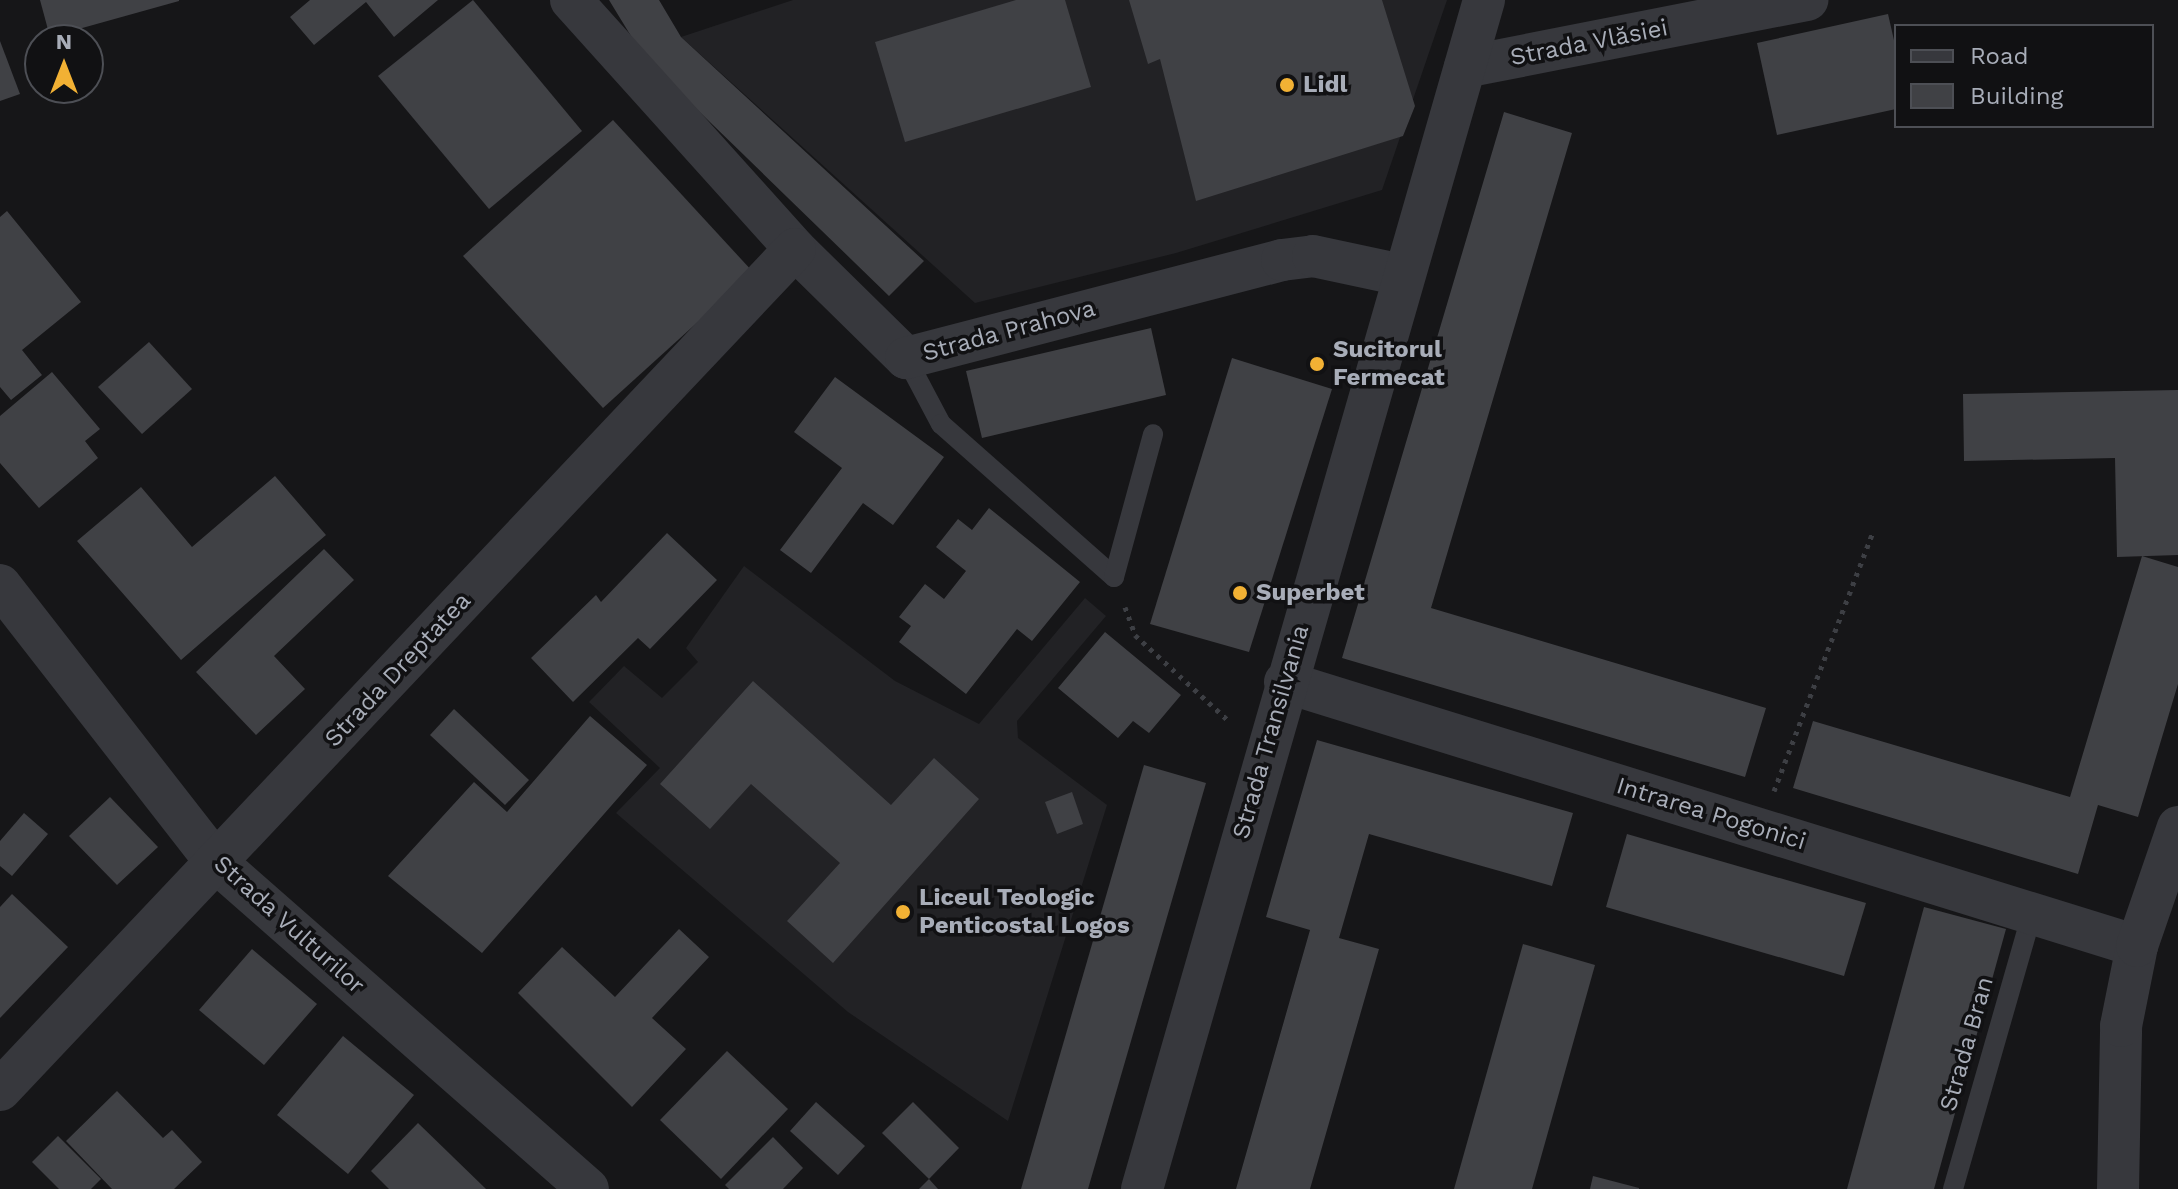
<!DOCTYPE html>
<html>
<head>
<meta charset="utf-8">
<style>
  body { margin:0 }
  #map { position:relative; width:2178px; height:1189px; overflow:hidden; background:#161618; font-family:"Work Sans",sans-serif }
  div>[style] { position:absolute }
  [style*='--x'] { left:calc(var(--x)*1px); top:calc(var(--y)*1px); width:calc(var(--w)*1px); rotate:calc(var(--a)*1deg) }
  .built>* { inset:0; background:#222225 }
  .building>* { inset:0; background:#404145 }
  .path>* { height:5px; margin-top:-2.5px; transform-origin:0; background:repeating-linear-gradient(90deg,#3d3f44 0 4px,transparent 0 10px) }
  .lane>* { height:20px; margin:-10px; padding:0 10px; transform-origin:10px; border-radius:10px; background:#37383d }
  .street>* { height:42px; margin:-21px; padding:0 21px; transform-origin:21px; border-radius:21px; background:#37383d }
  .dots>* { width:22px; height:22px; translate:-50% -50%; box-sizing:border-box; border:4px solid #111113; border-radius:50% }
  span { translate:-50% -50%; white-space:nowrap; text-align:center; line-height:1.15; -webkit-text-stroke:7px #111113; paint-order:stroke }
  .street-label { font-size:24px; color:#a8adb8 }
  .poi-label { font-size:24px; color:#a8adb8; font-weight:700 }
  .left { translate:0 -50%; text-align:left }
  .legend { position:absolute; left:1894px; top:24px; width:260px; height:104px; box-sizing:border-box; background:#111113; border:2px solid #4d4f55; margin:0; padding:10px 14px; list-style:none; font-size:24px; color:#a8adb8 }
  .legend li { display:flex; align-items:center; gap:16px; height:40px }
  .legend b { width:40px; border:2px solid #4d4f55 }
  .north { position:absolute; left:24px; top:24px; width:80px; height:80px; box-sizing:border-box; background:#111113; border:2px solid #4d4f55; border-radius:50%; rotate:0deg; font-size:22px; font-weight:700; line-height:32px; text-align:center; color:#a8adb8 }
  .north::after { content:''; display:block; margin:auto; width:28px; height:36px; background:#f2b134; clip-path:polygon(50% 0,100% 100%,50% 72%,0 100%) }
</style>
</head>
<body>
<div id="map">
  <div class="built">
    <div style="clip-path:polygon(793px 0,1447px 0,1382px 190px,1176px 253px,975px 303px,681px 37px)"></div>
    <div style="clip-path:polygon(744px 566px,895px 681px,979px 724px,1085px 598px,1106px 616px,1017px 721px,1018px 738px,1107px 805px,1008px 1121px,848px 1012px,616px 813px,660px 768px,589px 702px,624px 666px,662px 698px,698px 662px,686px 648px)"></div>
  </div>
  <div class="building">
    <div style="clip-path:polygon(40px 0,179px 0,179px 1px,50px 37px)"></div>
    <div style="clip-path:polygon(310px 0,438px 0,394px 37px,366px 2px,314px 45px,290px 17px)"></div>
    <div style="clip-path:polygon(473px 0,582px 131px,489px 209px,378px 76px)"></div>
    <div style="clip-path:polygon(609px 0,659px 0,681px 37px,924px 261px,889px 296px,645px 59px)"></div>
    <div style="clip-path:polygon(1016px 0,1065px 0,1091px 87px,905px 142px,875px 42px)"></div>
    <div style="clip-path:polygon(1129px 0,1382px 0,1415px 106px,1403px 136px,1196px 201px,1160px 59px,1148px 64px)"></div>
    <div style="clip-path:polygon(1888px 14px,1896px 49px,1896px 109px,1777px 135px,1757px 43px)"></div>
    <div style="clip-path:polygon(0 41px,20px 94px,0 101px)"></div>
    <div style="clip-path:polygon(1504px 112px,1572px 133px,1431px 608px,1766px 708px,1745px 777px,1342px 658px)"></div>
    <div style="clip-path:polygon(613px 120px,753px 272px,603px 408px,463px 256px)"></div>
    <div style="clip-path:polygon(7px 211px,81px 302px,22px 350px,42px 375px,11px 400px,0 387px,0 217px)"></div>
    <div style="clip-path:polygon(1151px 328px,1166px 395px,982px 438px,966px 371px)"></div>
    <div style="clip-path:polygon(149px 342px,192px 389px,142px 434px,98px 387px)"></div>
    <div style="clip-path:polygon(1232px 358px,1332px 389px,1249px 652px,1150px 624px)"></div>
    <div style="clip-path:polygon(52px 372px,100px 429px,85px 441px,98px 458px,39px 508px,0 463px,0 416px)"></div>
    <div style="clip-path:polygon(835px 377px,944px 457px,893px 525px,863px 503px,811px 573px,780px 550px,842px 468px,794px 432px)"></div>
    <div style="clip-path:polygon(2178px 390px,2178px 555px,2117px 557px,2115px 458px,1964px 461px,1963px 394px)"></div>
    <div style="clip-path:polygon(275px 476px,326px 535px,181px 660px,77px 541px,141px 487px,192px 547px)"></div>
    <div style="clip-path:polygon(989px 508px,1080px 582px,1032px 641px,1017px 629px,966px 694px,899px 642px,911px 626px,899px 617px,925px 584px,944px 599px,966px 571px,936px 547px,958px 519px,972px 530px)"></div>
    <div style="clip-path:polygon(667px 533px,717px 580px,650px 649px,638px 638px,573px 702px,531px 658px,596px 595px,601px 602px)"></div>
    <div style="clip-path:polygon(324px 549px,354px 580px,274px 656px,305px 689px,256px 735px,196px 672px)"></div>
    <div style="clip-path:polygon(2142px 556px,2178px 567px,2178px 684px,2138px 817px,2098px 805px,2078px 874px,1793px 788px,1813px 721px,2070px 797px)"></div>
    <div style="clip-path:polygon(1105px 632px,1181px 695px,1149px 733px,1133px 721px,1118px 738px,1058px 688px)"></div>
    <div style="clip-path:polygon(753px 681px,891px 805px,934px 758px,979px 799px,833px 963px,787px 921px,840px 863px,751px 784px,710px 829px,660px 784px)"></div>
    <div style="clip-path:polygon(454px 709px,529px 780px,505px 805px,430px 735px)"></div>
    <div style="clip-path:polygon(590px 716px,647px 765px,482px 953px,388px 876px,474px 782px,507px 812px)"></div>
    <div style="clip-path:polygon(1317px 740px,1573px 813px,1552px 886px,1369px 834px,1339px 938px,1379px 949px,1310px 1189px,1236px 1189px,1310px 930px,1266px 917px)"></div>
    <div style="clip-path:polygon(1144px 765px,1206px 783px,1088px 1189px,1021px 1189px)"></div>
    <div style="clip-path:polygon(1072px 792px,1083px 824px,1057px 834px,1045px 802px)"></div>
    <div style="clip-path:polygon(110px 797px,158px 847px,117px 885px,69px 836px)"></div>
    <div style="clip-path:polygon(24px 813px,48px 834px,12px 876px,0 866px,0 841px)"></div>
    <div style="clip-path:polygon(1627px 834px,1866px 903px,1844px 976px,1606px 907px)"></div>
    <div style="clip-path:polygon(12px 894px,68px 947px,0 1018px,0 907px)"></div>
    <div style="clip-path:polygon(1924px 907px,2006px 929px,1934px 1189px,1847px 1189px)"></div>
    <div style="clip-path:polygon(679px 929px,709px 957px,652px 1018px,686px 1049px,632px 1107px,518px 993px,562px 947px,615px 997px)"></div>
    <div style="clip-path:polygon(1523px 944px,1595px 965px,1532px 1189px,1454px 1189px)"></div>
    <div style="clip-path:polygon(252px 949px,317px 1004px,264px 1065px,199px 1010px)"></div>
    <div style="clip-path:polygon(343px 1036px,414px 1095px,348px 1174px,277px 1115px)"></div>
    <div style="clip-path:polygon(727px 1051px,788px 1109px,721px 1179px,660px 1120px)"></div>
    <div style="clip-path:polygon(117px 1091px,163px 1138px,172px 1130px,202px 1162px,174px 1189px,112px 1189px,66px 1141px)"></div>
    <div style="clip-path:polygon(816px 1102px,865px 1146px,838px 1175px,790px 1131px)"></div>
    <div style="clip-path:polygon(913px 1102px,959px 1148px,929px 1179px,882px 1133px)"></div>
    <div style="clip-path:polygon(418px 1123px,486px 1189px,389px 1189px,371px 1171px)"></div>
    <div style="clip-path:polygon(58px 1136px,101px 1179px,91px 1189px,59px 1189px,32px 1162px)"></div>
    <div style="clip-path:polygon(773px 1137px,803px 1168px,783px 1189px,729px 1189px,725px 1185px)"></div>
    <div style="clip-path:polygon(1593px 1176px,1639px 1188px,1639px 1189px,1590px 1189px)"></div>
    <div style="clip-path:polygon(929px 1179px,938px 1189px,919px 1189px)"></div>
  </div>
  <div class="path">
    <div style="--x:1125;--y:607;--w:30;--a:70"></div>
    <div style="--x:1135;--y:635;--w:129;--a:42.5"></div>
    <div style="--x:1774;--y:791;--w:275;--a:-69.1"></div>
  </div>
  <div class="lane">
    <div style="--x:906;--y:358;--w:75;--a:62.1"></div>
    <div style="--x:941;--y:424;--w:231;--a:41.5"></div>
    <div style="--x:1114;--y:577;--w:148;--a:-74.7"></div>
    <div style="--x:1953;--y:1189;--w:287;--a:-74"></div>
  </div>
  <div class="street">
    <div style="--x:571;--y:0;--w:335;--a:48"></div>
    <div style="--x:795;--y:249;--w:156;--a:44.5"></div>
    <div style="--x:906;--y:358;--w:389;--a:-14.6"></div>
    <div style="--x:1282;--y:260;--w:31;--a:-7"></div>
    <div style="--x:1313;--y:256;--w:91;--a:12.1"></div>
    <div style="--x:1465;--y:67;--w:349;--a:-11.1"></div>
    <div style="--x:0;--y:585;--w:351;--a:52.1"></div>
    <div style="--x:216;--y:862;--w:495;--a:41.3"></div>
    <div style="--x:1285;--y:682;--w:892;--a:17.22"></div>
    <div style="--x:0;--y:1090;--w:1157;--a:-46.61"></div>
    <div style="--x:1142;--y:1189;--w:1237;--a:-73.95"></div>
    <div style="--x:2118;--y:1189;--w:163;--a:-88.9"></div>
    <div style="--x:2121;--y:1026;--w:82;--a:-78.7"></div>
    <div style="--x:2137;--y:946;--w:126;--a:-71"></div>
  </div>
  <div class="dots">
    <div style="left:1287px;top:85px;background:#f2b134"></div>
    <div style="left:1317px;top:364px;background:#f2b134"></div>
    <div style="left:1240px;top:593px;background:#f2b134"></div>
    <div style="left:903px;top:912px;background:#f2b134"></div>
  </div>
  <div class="street-label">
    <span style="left:1589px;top:43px;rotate:-11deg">Strada Vlăsiei</span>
    <span style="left:1009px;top:331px;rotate:-15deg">Strada Prahova</span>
    <span style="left:398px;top:670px;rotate:-47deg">Strada Dreptatea</span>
    <span style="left:1271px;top:732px;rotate:-74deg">Strada Transilvania</span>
    <span style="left:1711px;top:814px;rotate:17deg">Intrarea Pogonici</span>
    <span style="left:289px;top:925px;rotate:42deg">Strada Vulturilor</span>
    <span style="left:1967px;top:1044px;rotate:-74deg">Strada Bran</span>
  </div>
  <div class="poi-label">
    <span class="left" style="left:1303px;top:85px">Lidl</span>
    <span class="left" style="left:1333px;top:364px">Sucitorul<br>Fermecat</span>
    <span class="left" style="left:1256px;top:593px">Superbet</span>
    <span class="left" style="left:919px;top:912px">Liceul Teologic<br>Penticostal Logos</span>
  </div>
  <ul class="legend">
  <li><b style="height:10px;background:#37383d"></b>Road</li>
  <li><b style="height:22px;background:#404145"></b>Building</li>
  </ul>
  <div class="north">N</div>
</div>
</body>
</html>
